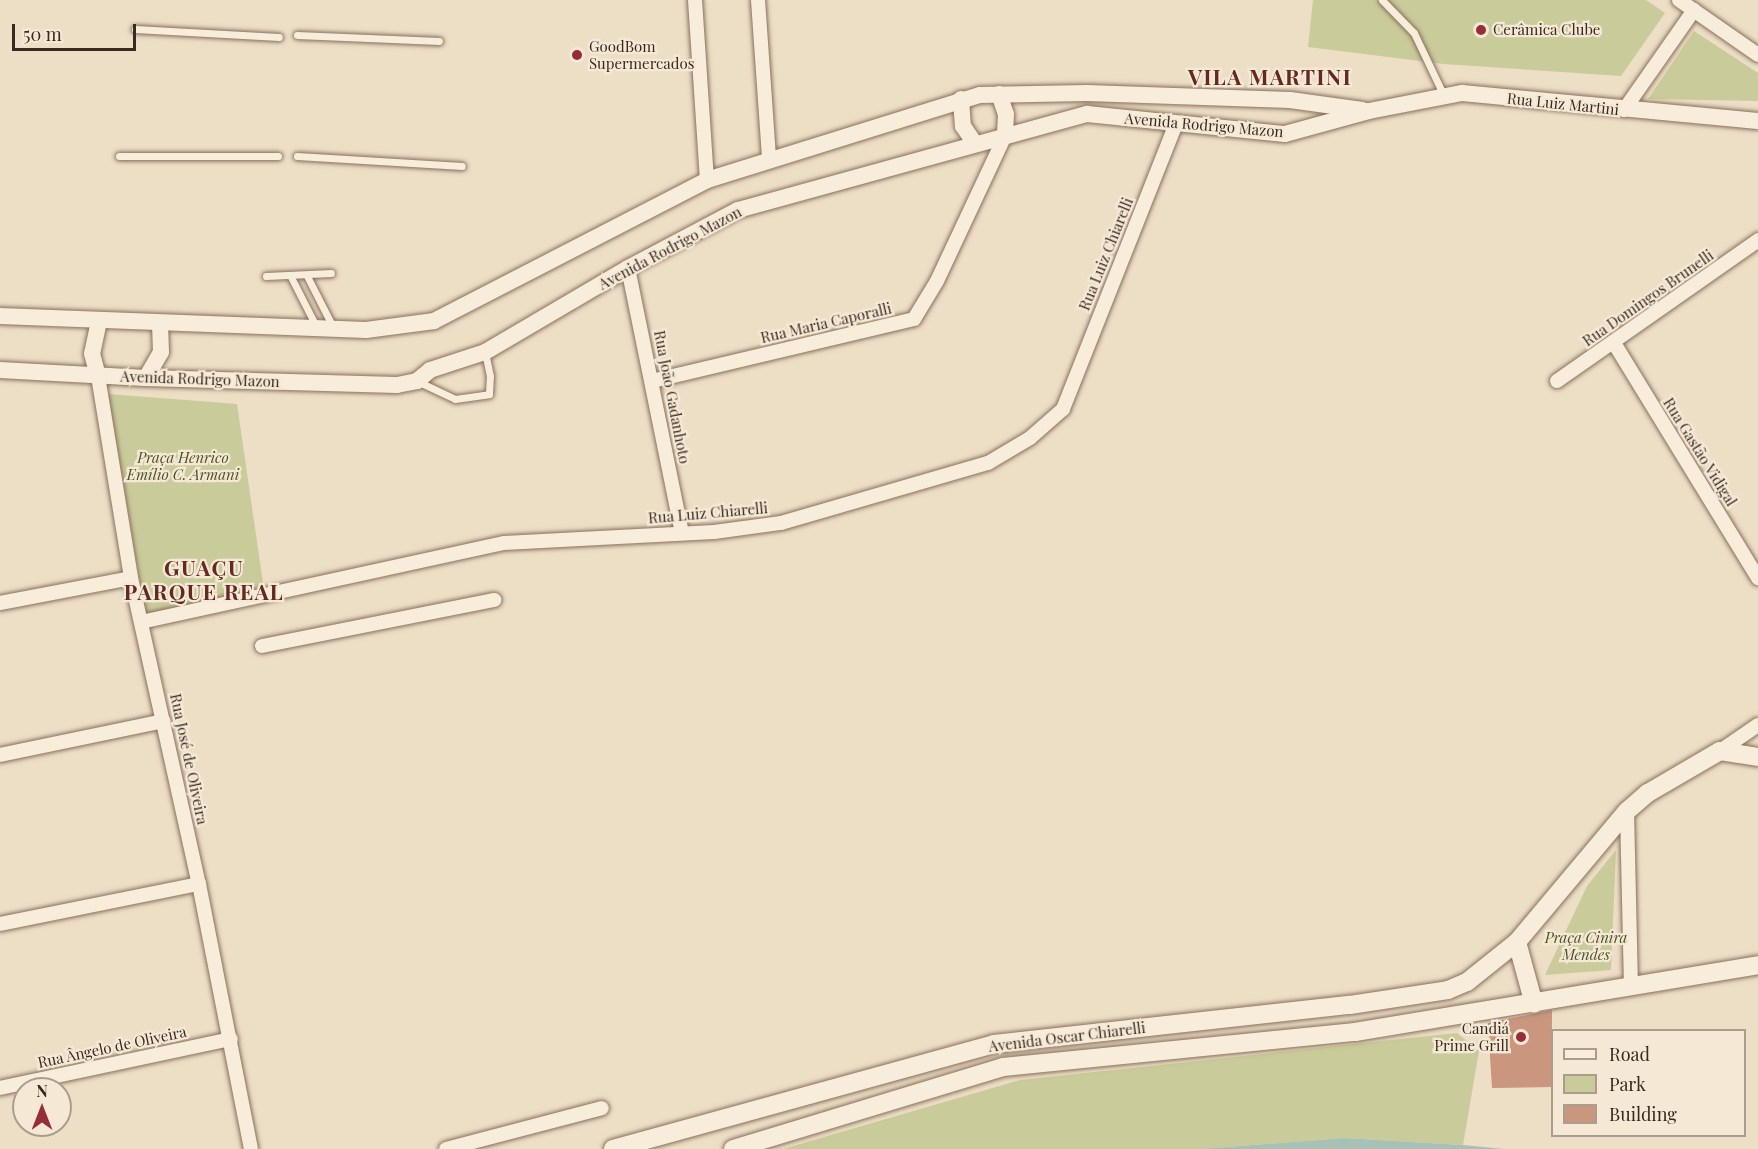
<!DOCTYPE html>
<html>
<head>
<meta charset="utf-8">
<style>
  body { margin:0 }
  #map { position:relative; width:1758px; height:1149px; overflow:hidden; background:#eddec6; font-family:"Playfair Display",serif }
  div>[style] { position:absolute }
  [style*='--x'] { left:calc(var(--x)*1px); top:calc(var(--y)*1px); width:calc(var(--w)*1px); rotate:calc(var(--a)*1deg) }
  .green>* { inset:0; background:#cacb9a }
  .water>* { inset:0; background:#a8c1b7 }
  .building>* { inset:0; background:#ca967e }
  .roads { filter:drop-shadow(0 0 2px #88705c) drop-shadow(0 0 2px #88705c) }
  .service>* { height:7px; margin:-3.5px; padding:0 3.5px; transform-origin:3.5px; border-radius:3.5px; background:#f8ecda }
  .minor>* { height:14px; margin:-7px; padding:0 7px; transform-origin:7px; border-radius:7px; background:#f8ecda }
  .tertiary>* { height:16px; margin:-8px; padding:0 8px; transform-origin:8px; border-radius:8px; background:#f8ecda }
  .secondary>* { height:18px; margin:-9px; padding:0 9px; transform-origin:9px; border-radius:9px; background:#f8ecda }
  .dots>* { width:16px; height:16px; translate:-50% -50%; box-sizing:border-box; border:3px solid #f5e9d6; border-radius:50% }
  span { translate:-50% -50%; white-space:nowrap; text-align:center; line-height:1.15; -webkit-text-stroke:4.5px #f5e9d6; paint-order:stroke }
  .poi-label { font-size:15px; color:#392a20 }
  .left { translate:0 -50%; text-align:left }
  .right { translate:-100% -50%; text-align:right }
  .street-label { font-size:15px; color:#392a20 }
  .park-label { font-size:15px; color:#4d5427; font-style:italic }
  .district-label { font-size:21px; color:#642921; font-weight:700; letter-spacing:1.5px }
  .legend { position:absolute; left:1551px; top:1029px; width:195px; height:108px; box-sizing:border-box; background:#f5e9d6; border:2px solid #aa9d8d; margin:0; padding:8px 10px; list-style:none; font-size:18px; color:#392a20 }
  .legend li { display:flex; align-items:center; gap:12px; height:30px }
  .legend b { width:30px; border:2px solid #aa9d8d }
  .north { position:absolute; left:12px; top:1077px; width:60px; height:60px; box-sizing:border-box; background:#f5e9d6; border:2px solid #aa9d8d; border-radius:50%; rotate:0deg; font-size:16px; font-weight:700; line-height:24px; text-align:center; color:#392a20 }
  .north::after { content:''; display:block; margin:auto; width:21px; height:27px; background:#952e38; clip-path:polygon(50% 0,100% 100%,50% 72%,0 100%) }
  .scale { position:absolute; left:12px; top:24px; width:124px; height:27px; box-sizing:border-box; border:3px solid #392a20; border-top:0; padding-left:8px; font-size:18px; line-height:21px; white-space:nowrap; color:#392a20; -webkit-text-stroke:4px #f5e9d6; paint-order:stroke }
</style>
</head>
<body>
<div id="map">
  <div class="green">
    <div style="clip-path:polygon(1313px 0,1646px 0,1665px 13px,1621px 76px,1444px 64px,1308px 47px)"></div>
    <div style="clip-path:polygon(1694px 31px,1758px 73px,1758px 101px,1648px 99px)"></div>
    <div style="clip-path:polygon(108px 394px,237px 404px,264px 590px,146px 617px)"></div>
    <div style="clip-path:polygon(1616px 850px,1611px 970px,1545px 975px,1587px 886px)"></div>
    <div style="clip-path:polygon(1457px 1033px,1479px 1051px,1463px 1145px,1345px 1138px,1199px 1149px,783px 1149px,1020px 1080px)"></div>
  </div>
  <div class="water">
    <div style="clip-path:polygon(1345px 1138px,1463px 1145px,1504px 1149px,1199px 1149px)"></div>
  </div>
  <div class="building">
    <div style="clip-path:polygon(1552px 1010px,1552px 1087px,1492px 1088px,1488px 1023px)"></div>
  </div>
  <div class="roads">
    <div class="service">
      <div style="--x:1382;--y:0;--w:46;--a:45.9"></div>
      <div style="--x:1414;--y:33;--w:70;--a:64.5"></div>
      <div style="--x:135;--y:29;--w:144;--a:3.2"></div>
      <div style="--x:297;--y:35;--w:142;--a:2.4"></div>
      <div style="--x:119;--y:156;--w:159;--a:0"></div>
      <div style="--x:297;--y:156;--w:165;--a:3.5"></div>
      <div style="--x:266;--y:276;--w:65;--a:-2.6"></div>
      <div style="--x:307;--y:276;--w:57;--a:63"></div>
      <div style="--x:291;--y:277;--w:55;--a:63"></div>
      <div style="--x:417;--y:381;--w:42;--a:25.3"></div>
      <div style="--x:455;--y:399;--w:34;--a:-8"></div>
      <div style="--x:489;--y:394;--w:18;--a:-87"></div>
      <div style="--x:490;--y:376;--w:25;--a:-102"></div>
    </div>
    <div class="minor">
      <div style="--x:695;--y:0;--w:180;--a:86.2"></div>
      <div style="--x:758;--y:0;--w:159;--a:86"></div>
      <div style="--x:1679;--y:0;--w:96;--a:34.8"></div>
      <div style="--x:1624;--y:110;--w:122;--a:-55"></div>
      <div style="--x:628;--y:268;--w:270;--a:78.5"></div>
      <div style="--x:1614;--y:343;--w:276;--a:58.5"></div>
      <div style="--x:98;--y:376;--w:205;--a:80.7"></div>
      <div style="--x:131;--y:578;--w:313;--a:77.5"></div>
      <div style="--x:199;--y:884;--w:270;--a:78.9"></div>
      <div style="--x:652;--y:381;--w:269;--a:-13.3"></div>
      <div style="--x:914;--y:319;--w:44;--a:-58.8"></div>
      <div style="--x:937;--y:281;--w:160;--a:-64.9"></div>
      <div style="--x:1557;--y:381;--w:246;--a:-35"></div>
      <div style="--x:0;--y:603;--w:133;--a:-10.8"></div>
      <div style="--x:141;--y:622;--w:371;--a:-12.3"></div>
      <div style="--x:504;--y:543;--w:210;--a:-3"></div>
      <div style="--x:714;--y:532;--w:68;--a:-7.7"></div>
      <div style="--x:781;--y:523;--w:216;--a:-16.2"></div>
      <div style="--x:988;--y:463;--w:49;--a:-30.8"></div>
      <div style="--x:1030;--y:438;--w:44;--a:-41.3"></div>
      <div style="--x:1063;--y:409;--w:304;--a:-68.4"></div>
      <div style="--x:262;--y:646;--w:237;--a:-11.2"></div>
      <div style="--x:1720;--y:751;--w:46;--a:-34.4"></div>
      <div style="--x:0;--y:755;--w:167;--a:-11.7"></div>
      <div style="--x:1627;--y:811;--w:175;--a:88.7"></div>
      <div style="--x:0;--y:924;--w:203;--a:-11.4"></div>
      <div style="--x:0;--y:1088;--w:236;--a:-12"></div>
      <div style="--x:446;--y:1149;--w:161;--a:-14.7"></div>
    </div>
    <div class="tertiary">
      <div style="--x:999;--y:94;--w:21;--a:71"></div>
      <div style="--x:1006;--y:114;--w:22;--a:93"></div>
      <div style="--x:961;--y:99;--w:27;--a:86"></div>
      <div style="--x:963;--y:126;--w:22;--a:56"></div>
      <div style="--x:0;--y:316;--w:366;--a:2.2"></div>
      <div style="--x:366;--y:330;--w:69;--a:-7.5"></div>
      <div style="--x:434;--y:321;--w:307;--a:-27.3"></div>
      <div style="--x:707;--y:180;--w:286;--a:-17.3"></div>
      <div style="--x:980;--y:95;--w:107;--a:-1.1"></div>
      <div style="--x:1087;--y:93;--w:203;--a:2"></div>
      <div style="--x:1290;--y:100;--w:73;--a:7.9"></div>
      <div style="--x:0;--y:370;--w:146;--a:3.1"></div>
      <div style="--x:146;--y:378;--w:251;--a:1.6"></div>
      <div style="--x:397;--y:385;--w:20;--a:-11"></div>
      <div style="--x:417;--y:381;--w:17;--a:-40"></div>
      <div style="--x:430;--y:370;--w:58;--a:-18.1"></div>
      <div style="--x:485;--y:352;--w:166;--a:-30.4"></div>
      <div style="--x:628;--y:268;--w:124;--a:-27.8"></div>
      <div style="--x:738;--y:210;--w:362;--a:-15.4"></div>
      <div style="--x:1087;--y:114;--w:199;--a:5.8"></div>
      <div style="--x:1285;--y:134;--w:87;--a:-15.3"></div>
      <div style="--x:1369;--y:111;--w:95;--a:-11"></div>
      <div style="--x:1462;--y:93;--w:297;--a:5.4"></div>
      <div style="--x:98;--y:376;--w:23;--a:-105"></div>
      <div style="--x:92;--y:354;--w:34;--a:-78"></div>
      <div style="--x:146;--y:378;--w:30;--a:-60"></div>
      <div style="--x:161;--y:352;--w:28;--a:-92"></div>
    </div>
    <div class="secondary">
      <div style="--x:1517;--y:942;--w:64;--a:74.7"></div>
      <div style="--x:613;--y:1149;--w:395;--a:-15.4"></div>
      <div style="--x:994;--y:1044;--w:358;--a:-6.3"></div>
      <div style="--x:1350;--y:1005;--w:99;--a:-8.7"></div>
      <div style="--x:1448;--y:990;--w:21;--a:-23"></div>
      <div style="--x:1467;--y:982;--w:64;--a:-38.7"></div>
      <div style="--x:1517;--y:942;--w:171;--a:-50"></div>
      <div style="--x:1627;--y:811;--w:28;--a:-41"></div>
      <div style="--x:1648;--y:793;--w:83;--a:-30.3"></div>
      <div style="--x:1720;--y:751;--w:38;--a:9"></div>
      <div style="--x:733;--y:1149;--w:282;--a:-16.9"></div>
      <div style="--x:1003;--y:1067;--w:354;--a:-5.7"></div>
      <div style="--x:1355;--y:1032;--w:409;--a:-9.4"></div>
    </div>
  </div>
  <div class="dots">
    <div style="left:1481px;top:30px;background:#952e38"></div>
    <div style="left:577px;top:55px;background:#952e38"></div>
    <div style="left:1521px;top:1037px;background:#952e38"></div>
  </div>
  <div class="poi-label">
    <span class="left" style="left:1493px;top:30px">Cerâmica Clube</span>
    <span class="left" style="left:589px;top:55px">GoodBom<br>Supermercados</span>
    <span class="right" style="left:1509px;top:1037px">Candiá<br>Prime Grill</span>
  </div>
  <div class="street-label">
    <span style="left:1563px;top:104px;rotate:6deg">Rua Luiz Martini</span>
    <span style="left:1204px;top:125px;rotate:5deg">Avenida Rodrigo Mazon</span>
    <span style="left:670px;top:248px;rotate:-28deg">Avenida Rodrigo Mazon</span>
    <span style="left:1106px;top:254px;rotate:-68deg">Rua Luiz Chiarelli</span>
    <span style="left:1648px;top:298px;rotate:-35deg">Rua Domingos Brunelli</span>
    <span style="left:826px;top:323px;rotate:-13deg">Rua Maria Caporalli</span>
    <span style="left:200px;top:379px;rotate:2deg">Avenida Rodrigo Mazon</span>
    <span style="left:672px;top:397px;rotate:79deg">Rua João Gadanhoto</span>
    <span style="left:1700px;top:452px;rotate:58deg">Rua Gastão Vidigal</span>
    <span style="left:708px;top:513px;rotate:-5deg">Rua Luiz Chiarelli</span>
    <span style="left:189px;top:759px;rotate:78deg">Rua José de Oliveira</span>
    <span style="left:1067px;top:1037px;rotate:-7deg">Avenida Oscar Chiarelli</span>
    <span style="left:112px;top:1047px;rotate:-12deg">Rua Ângelo de Oliveira</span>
  </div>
  <div class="park-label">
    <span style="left:183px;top:466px">Praça Henrico<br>Emílio C. Armani</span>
    <span style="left:1586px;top:946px">Praça Cinira<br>Mendes</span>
  </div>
  <div class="district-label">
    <span style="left:1270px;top:76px">VILA MARTINI</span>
    <span style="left:204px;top:579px">GUAÇU<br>PARQUE REAL</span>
  </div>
  <ul class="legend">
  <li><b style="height:8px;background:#f8ecda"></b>Road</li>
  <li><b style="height:16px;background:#cacb9a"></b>Park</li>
  <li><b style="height:16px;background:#ca967e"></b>Building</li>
  </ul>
  <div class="north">N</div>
  <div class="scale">50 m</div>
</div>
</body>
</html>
